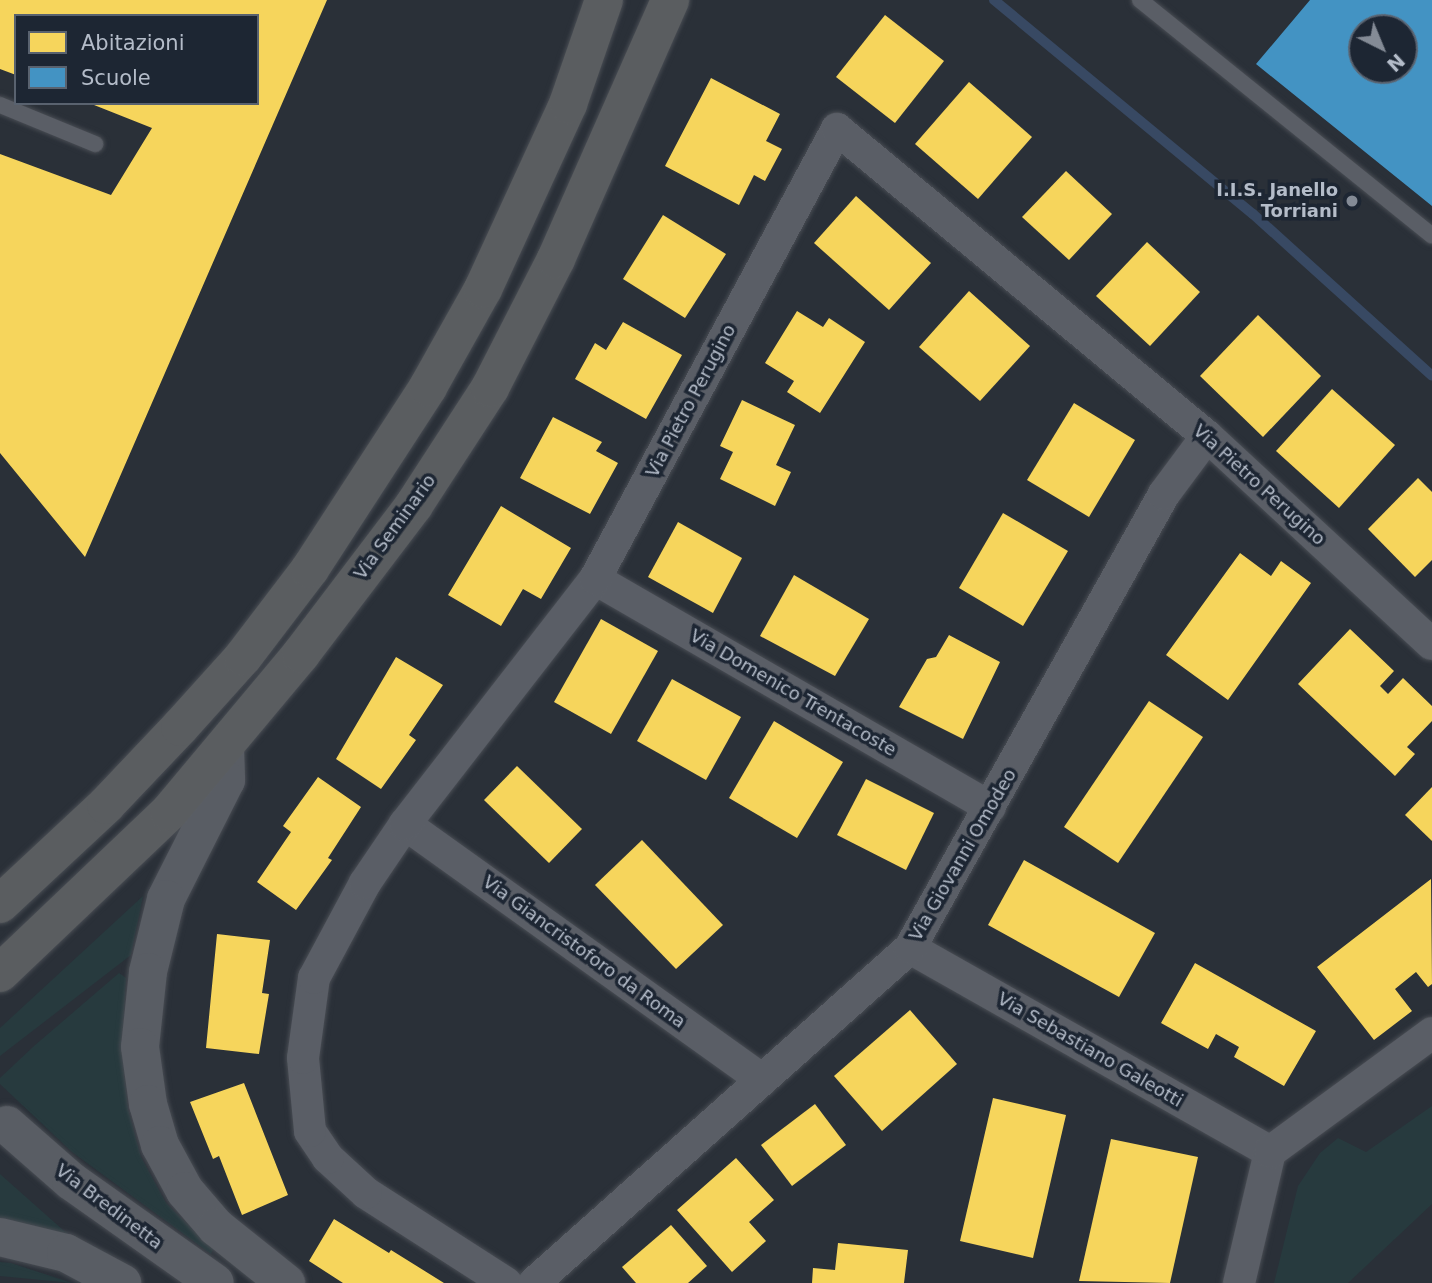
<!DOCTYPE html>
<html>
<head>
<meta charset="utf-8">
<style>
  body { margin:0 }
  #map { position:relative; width:1432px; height:1283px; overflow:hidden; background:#2a3038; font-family:"DejaVu Sans",sans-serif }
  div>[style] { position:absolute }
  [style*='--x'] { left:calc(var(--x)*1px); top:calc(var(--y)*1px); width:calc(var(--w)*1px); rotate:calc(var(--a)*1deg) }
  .green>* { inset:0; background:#273a3e }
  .homes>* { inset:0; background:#f6d55c }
  .schools>* { inset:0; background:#4393c3 }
  .stream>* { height:10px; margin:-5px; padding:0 5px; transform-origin:5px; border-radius:5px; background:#384963 }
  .roads { filter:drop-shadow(0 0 2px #484c53) drop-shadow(0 0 2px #484c53) }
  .lane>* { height:16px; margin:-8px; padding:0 8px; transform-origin:8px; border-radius:8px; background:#5a5e66 }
  .street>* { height:32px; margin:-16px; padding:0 16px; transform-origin:16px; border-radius:16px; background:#5a5e66 }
  .secondary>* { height:38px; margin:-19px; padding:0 19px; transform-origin:19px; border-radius:19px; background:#595d64 }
  .highway>* { height:38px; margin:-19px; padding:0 19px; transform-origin:19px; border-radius:19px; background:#5a5d60 }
  .dots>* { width:19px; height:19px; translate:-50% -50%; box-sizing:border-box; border:4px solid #1d2633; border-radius:50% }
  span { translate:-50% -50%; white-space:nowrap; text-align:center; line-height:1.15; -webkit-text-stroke:7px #1d2633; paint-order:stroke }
  .poi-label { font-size:18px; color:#b4bcc9; font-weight:700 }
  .right { translate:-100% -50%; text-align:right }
  .street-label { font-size:18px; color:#b4bcc9 }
  .legend { position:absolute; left:14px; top:14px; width:245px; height:91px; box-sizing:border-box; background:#1d2633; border:2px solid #59626f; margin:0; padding:9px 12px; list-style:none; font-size:21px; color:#b4bcc9 }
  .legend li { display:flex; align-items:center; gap:14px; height:35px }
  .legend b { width:35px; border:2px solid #59626f }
  .north { position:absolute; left:1348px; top:14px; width:70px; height:70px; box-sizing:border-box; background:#1d2633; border:2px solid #59626f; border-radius:50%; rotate:137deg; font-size:19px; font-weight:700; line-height:28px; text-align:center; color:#b4bcc9 }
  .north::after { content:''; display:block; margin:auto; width:24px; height:32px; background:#848b96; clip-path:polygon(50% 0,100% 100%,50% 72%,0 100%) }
</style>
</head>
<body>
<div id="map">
  <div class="green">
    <div style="clip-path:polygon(143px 896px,131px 955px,0 1056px,0 1028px)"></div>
    <div style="clip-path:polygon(119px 973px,126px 978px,122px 1052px,128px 1109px,141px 1157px,166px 1203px,213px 1250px,211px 1254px,72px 1152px,0 1084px,0 1078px,34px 1046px)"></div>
    <div style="clip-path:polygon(1432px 1106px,1432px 1204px,1348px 1283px,1274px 1283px,1298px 1186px,1320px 1153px,1338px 1138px,1366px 1152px)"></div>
    <div style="clip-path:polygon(0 1174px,63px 1230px,110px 1262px,0 1228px)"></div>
    <div style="clip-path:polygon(0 1262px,11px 1263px,72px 1283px,0 1276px)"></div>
  </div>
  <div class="homes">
    <div style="clip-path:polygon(0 0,327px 0,85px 557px,0 453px,0 154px,111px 195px,152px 128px,89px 103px,257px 103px,257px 16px,16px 16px,16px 75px,0 69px)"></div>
    <div style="clip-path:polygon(885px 15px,944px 61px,895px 123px,836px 77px)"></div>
    <div style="clip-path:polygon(711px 78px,780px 114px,766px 141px,782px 149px,765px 181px,754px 175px,739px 205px,665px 166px)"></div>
    <div style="clip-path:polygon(969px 82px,1032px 137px,978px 199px,915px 144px)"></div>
    <div style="clip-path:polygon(1066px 171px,1112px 214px,1069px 260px,1022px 217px)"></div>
    <div style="clip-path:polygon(856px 196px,931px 263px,889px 310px,814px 243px)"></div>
    <div style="clip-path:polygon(663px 215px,726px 254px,685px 318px,623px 279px)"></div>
    <div style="clip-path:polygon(1147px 242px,1200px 292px,1150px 346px,1096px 296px)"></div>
    <div style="clip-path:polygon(969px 291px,1030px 346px,980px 401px,919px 347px)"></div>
    <div style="clip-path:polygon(797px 311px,823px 327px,829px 318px,865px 342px,820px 413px,787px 392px,794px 381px,765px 363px)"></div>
    <div style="clip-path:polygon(1258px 315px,1321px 376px,1263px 437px,1200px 376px)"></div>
    <div style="clip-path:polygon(623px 322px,682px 355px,646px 419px,575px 379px,595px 343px,606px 350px)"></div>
    <div style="clip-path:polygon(1332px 389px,1395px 445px,1339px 508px,1276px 451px)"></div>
    <div style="clip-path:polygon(742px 400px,795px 425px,776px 465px,791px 472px,775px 506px,720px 479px,733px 452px,720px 446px)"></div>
    <div style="clip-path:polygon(1074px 403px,1135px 440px,1089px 517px,1027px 480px)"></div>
    <div style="clip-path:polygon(553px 417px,602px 442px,596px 451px,618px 463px,590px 514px,520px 478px)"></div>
    <div style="clip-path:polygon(1418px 478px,1432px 492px,1432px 560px,1415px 577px,1368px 529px)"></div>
    <div style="clip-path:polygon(501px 506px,571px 548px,541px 599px,523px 589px,501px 626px,448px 595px)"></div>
    <div style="clip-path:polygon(1003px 513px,1068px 551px,1023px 626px,959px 588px)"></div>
    <div style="clip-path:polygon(678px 522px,742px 558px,713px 613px,648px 577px)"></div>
    <div style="clip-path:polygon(1240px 553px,1271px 576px,1281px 561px,1311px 583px,1228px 700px,1166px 655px)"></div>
    <div style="clip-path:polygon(794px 575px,869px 619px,835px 676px,760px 636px)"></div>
    <div style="clip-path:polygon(601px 619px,658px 651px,611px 734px,554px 702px)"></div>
    <div style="clip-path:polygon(1350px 629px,1394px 671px,1380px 686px,1388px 694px,1403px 678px,1432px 706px,1432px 721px,1407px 747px,1415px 754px,1395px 776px,1298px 684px)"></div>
    <div style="clip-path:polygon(949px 635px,1000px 662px,963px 739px,899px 707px,927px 659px,936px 657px)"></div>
    <div style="clip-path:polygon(396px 657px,443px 685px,409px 735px,416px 740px,381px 789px,336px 759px)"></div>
    <div style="clip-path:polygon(672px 679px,741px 717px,706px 780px,637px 741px)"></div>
    <div style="clip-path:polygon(1149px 701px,1203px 737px,1118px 863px,1064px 827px)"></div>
    <div style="clip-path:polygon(774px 721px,843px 762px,797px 838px,729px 798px)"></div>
    <div style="clip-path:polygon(517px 766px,582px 829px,549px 863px,484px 800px)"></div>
    <div style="clip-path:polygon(318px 777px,361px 807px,328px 858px,332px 860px,296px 910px,257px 882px,291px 832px,283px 826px)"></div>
    <div style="clip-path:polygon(866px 779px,934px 813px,906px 870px,837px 835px)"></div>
    <div style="clip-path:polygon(1432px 787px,1432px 841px,1405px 815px)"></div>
    <div style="clip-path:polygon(642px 840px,723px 925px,676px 969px,595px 885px)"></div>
    <div style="clip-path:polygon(1024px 860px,1155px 933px,1119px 997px,988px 925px)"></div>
    <div style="clip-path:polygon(1431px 879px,1432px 984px,1428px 987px,1416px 972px,1395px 989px,1412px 1011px,1374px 1040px,1317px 967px)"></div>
    <div style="clip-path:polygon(217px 934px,270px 940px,262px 993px,269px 994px,259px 1054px,206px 1048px)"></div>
    <div style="clip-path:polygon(1195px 963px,1316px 1031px,1284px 1086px,1234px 1057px,1239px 1047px,1216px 1034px,1208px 1049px,1161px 1023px)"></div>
    <div style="clip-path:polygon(910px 1010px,957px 1064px,882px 1131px,834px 1076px)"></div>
    <div style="clip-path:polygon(244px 1083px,288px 1195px,242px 1215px,219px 1156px,213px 1159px,190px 1102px)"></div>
    <div style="clip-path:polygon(993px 1098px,1066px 1115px,1033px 1258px,960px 1241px)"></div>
    <div style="clip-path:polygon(815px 1104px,846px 1145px,792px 1186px,761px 1145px)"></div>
    <div style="clip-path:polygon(1111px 1139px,1198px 1157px,1170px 1283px,1079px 1281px)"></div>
    <div style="clip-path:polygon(736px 1158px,774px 1200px,749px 1222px,766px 1241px,732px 1272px,677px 1210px)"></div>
    <div style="clip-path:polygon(334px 1219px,389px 1253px,391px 1250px,444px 1283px,343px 1283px,309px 1261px)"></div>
    <div style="clip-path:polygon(671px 1225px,707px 1266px,688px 1283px,636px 1283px,622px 1267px)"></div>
    <div style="clip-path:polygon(838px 1243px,908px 1250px,904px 1283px,812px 1283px,813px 1268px,835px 1270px)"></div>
  </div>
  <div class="schools">
    <div style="clip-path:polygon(evenodd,1310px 0,1432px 0,1432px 206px,1256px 64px,1310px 0,1362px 28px,1404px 28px,1404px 70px,1362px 70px,1362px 28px)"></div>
  </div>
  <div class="stream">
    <div style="--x:994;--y:0;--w:336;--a:39.6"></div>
    <div style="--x:1253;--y:214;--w:241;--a:42.1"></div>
  </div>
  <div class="roads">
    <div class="lane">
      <div style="--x:1140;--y:0;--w:375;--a:38.9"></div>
      <div style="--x:0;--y:105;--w:103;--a:22.3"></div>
    </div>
    <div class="street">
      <div style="--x:595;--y:579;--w:456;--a:30"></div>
      <div style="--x:405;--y:824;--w:439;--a:35.6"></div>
      <div style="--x:910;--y:948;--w:414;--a:29.5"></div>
      <div style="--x:506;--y:1283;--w:166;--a:-147.3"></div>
      <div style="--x:366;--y:1193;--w:52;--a:-137.4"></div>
      <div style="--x:328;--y:1158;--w:32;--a:-124"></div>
      <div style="--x:310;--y:1131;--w:73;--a:-95.5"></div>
      <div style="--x:303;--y:1058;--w:81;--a:-82.2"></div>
      <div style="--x:314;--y:978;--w:108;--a:-61.8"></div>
      <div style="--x:365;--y:883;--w:71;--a:-55.9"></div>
      <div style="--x:405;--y:824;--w:310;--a:-52.2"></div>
      <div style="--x:595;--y:579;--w:511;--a:-61.73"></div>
      <div style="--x:837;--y:129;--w:481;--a:39.7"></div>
      <div style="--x:1207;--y:436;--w:306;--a:42.8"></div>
      <div style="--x:534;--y:1283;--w:504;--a:-41.7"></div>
      <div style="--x:910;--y:948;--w:520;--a:-60.77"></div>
      <div style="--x:1164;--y:494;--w:72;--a:-53.4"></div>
      <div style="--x:1239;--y:1283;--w:135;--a:-76.7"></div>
      <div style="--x:1270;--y:1152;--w:201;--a:-36.3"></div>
    </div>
    <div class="secondary">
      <div style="--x:225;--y:747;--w:33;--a:88"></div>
      <div style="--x:226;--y:780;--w:133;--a:116.8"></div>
      <div style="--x:166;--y:899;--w:75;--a:103.9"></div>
      <div style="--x:148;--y:972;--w:75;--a:96.1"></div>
      <div style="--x:140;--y:1047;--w:58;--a:82"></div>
      <div style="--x:148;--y:1104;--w:43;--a:73.7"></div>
      <div style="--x:160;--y:1145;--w:52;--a:61.5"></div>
      <div style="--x:185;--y:1191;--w:48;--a:49.3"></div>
      <div style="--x:216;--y:1227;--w:90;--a:38.7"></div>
      <div style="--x:7;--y:1125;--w:85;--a:41.2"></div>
      <div style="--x:71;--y:1181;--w:176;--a:35.3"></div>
      <div style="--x:0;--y:1237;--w:68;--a:13.6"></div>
      <div style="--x:66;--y:1253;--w:64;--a:28.2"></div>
    </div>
    <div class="highway">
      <div style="--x:0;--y:904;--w:145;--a:-43"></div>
      <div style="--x:106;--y:805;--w:108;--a:-46.5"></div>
      <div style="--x:180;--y:727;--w:94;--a:-48"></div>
      <div style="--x:243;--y:657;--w:111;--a:-52.7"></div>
      <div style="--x:310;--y:569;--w:217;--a:-57"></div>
      <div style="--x:428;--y:387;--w:112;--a:-60.7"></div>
      <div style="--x:483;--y:289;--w:204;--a:-65.3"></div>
      <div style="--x:568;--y:104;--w:110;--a:-70.9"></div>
      <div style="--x:0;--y:973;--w:233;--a:-43.6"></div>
      <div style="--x:169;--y:812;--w:206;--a:-50.1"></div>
      <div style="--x:301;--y:654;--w:187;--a:-52.8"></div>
      <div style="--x:414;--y:505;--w:140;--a:-57"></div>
      <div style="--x:490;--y:388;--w:145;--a:-62.9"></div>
      <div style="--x:556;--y:259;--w:283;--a:-66.2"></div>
    </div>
  </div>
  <div class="dots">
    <div style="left:1352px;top:201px;background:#848b96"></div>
  </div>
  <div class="poi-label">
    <span class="right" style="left:1338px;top:201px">I.I.S. Janello<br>Torriani</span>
  </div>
  <div class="street-label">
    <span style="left:691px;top:401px;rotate:-62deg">Via Pietro Perugino</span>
    <span style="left:1259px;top:485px;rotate:42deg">Via Pietro Perugino</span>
    <span style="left:395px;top:527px;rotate:-54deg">Via Seminario</span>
    <span style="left:793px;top:693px;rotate:30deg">Via Domenico Trentacoste</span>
    <span style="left:963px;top:855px;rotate:-60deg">Via Giovanni Omodeo</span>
    <span style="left:584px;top:952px;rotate:36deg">Via Giancristoforo da Roma</span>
    <span style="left:1090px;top:1050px;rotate:30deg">Via Sebastiano Galeotti</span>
    <span style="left:109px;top:1207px;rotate:37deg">Via Bredinetta</span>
  </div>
  <ul class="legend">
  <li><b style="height:19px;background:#f6d55c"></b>Abitazioni</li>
  <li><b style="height:19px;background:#4393c3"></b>Scuole</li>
  </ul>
  <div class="north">N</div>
</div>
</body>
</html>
